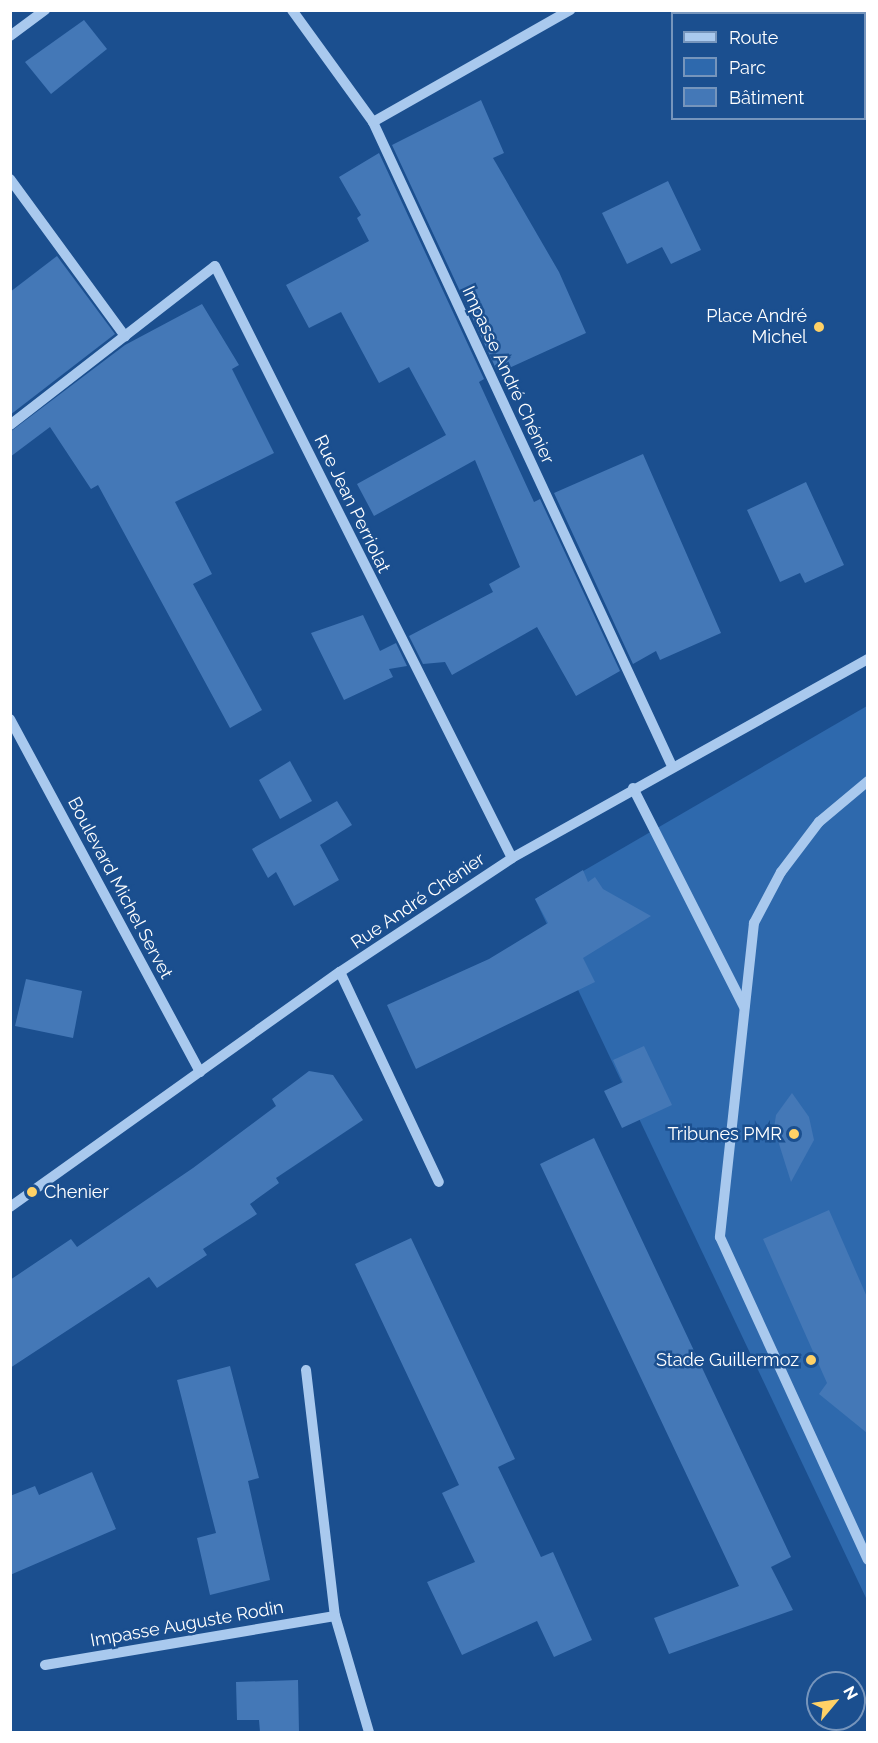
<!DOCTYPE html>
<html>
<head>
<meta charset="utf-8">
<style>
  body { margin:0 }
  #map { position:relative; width:878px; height:1743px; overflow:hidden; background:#1b4f8f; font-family:Raleway,sans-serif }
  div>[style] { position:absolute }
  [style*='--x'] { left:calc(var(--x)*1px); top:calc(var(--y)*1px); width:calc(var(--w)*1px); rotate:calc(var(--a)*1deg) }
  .green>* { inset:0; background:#2e69ad }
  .building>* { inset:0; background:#4478b7 }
  .minor>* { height:10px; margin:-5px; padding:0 5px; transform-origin:5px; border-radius:5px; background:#a9c9ee }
  .dots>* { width:16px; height:16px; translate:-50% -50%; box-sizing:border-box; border:3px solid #1b4f8f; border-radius:50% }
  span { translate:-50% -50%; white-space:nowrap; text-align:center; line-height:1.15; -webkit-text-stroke:5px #1b4f8f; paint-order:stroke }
  .poi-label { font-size:18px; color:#fff }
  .right { translate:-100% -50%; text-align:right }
  .left { translate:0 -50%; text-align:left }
  .street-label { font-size:18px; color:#fff }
  .frame { position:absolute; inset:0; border:12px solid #fff; pointer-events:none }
  .legend { position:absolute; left:671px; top:12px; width:195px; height:108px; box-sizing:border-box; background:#1b4f8f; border:2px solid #7695bc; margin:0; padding:8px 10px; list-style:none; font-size:18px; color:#fff }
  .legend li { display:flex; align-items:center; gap:12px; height:30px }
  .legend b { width:30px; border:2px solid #7695bc }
  .north { position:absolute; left:806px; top:1671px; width:60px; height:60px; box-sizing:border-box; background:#1b4f8f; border:2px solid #7695bc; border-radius:50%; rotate:61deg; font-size:16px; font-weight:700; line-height:24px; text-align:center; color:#fff }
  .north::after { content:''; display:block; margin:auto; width:21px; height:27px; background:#ffd166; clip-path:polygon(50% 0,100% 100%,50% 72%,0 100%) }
</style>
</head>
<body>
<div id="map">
  <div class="green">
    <div style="clip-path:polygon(867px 706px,867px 1600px,535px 899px)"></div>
  </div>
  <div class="building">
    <div style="clip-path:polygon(84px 20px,107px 49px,51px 94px,25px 62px)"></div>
    <div style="clip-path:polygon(481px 100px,504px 153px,493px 158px,559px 272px,586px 333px,498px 373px,392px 145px)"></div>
    <div style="clip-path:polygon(379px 153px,484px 379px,479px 382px,534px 502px,540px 499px,620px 671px,576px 696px,537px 627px,452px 675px,445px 662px,423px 664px,409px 636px,493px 592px,489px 584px,520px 567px,475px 460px,374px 516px,357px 484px,446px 435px,409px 367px,379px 383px,341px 312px,309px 328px,286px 285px,369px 241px,357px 218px,361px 215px,339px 177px)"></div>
    <div style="clip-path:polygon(668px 181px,701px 250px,671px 264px,662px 247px,627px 264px,602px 213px)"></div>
    <div style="clip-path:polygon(57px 256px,115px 334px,10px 415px,10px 292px)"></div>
    <div style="clip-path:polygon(202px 304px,239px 365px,232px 369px,274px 453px,175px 502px,212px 574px,193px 584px,262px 710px,230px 728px,98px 485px,91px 489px,50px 427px,10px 457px,10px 432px,125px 345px)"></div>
    <div style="clip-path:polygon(643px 454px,721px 633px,660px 660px,656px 651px,633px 664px,554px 493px)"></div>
    <div style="clip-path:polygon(806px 482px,844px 565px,805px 583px,800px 573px,780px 582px,747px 510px)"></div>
    <div style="clip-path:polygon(363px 615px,380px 651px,396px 643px,407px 666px,389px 669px,393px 677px,344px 700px,311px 633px)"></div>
    <div style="clip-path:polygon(290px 761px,312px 801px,280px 819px,259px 780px)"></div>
    <div style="clip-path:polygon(337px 801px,352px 825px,320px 845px,339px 880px,294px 906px,276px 872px,268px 878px,252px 849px)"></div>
    <div style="clip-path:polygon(583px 870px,588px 882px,595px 877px,603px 889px,651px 916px,583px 958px,595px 982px,416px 1069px,387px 1005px,489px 959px,548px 923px,535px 899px)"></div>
    <div style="clip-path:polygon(26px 979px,82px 991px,73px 1038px,15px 1026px)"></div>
    <div style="clip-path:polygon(644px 1046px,672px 1105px,622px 1128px,604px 1091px,623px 1082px,613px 1060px)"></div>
    <div style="clip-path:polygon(309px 1071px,333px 1075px,363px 1120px,276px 1178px,279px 1183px,250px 1204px,257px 1214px,203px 1249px,207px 1255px,157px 1288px,149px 1277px,10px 1368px,10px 1280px,71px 1239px,77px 1247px,193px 1168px,276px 1106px,272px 1099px)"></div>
    <div style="clip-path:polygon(792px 1093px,809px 1117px,814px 1140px,791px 1182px,774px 1128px,776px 1115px)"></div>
    <div style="clip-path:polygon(594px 1138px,791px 1557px,771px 1567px,793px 1610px,669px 1654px,654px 1618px,739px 1586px,540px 1164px)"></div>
    <div style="clip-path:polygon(829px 1210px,867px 1297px,867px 1433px,819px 1394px,827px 1383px,763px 1239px)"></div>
    <div style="clip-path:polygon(411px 1238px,515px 1459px,498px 1467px,541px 1557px,553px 1552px,592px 1640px,554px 1657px,537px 1621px,462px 1655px,427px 1582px,475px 1562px,442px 1493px,459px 1485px,355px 1264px)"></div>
    <div style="clip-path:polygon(230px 1366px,259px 1478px,248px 1481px,270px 1580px,210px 1595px,197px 1538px,216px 1533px,177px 1380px)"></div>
    <div style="clip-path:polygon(92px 1472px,116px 1529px,10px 1575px,10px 1496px,35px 1486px,39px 1495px)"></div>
    <div style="clip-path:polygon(298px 1680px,299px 1732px,260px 1732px,259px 1720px,237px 1720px,236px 1682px)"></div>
  </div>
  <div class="minor">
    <div style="--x:292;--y:10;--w:138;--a:54.1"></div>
    <div style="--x:373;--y:122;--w:710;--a:65.1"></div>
    <div style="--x:10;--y:36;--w:44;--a:-36.6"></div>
    <div style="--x:373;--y:122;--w:227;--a:-29.6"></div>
    <div style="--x:10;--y:179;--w:195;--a:53.8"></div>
    <div style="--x:10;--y:425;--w:259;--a:-37.8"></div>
    <div style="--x:215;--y:266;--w:662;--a:63.36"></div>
    <div style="--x:10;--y:719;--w:401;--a:61.7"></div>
    <div style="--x:868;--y:781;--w:64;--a:140.1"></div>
    <div style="--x:819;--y:822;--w:63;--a:127.2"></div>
    <div style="--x:781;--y:872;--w:58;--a:117.9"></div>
    <div style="--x:754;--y:923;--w:316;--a:96.2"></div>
    <div style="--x:720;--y:1237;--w:355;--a:65.4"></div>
    <div style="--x:633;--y:788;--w:246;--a:63.1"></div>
    <div style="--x:340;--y:972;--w:232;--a:64.8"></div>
    <div style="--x:10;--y:1207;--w:405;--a:-35.5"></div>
    <div style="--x:340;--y:972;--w:206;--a:-33.5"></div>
    <div style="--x:512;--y:858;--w:408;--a:-29.2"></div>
    <div style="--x:306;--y:1370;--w:248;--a:83.3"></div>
    <div style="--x:335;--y:1616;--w:121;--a:73.7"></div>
    <div style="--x:45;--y:1665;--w:294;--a:-9.6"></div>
  </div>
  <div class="dots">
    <div style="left:819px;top:327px;background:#ffd166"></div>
    <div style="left:794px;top:1134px;background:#ffd166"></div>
    <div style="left:32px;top:1192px;background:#ffd166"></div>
    <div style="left:811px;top:1360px;background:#ffd166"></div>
  </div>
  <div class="poi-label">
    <span class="right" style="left:807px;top:327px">Place André<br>Michel</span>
    <span class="right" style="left:782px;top:1134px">Tribunes PMR</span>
    <span class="left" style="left:44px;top:1192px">Chenier</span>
    <span class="right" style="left:799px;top:1360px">Stade Guillermoz</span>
  </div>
  <div class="street-label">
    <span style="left:508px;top:375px;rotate:65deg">Impasse André Chénier</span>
    <span style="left:352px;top:504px;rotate:64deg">Rue Jean Perriolat</span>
    <span style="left:120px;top:888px;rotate:62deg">Boulevard Michel Servet</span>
    <span style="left:418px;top:901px;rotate:-34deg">Rue André Chénier</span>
    <span style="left:187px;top:1624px;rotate:-10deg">Impasse Auguste Rodin</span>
  </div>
  <div class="frame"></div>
  <ul class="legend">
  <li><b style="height:8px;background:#a9c9ee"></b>Route</li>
  <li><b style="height:16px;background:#2e69ad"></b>Parc</li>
  <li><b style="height:16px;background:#4478b7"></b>Bâtiment</li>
  </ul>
  <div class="north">N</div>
</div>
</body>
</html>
